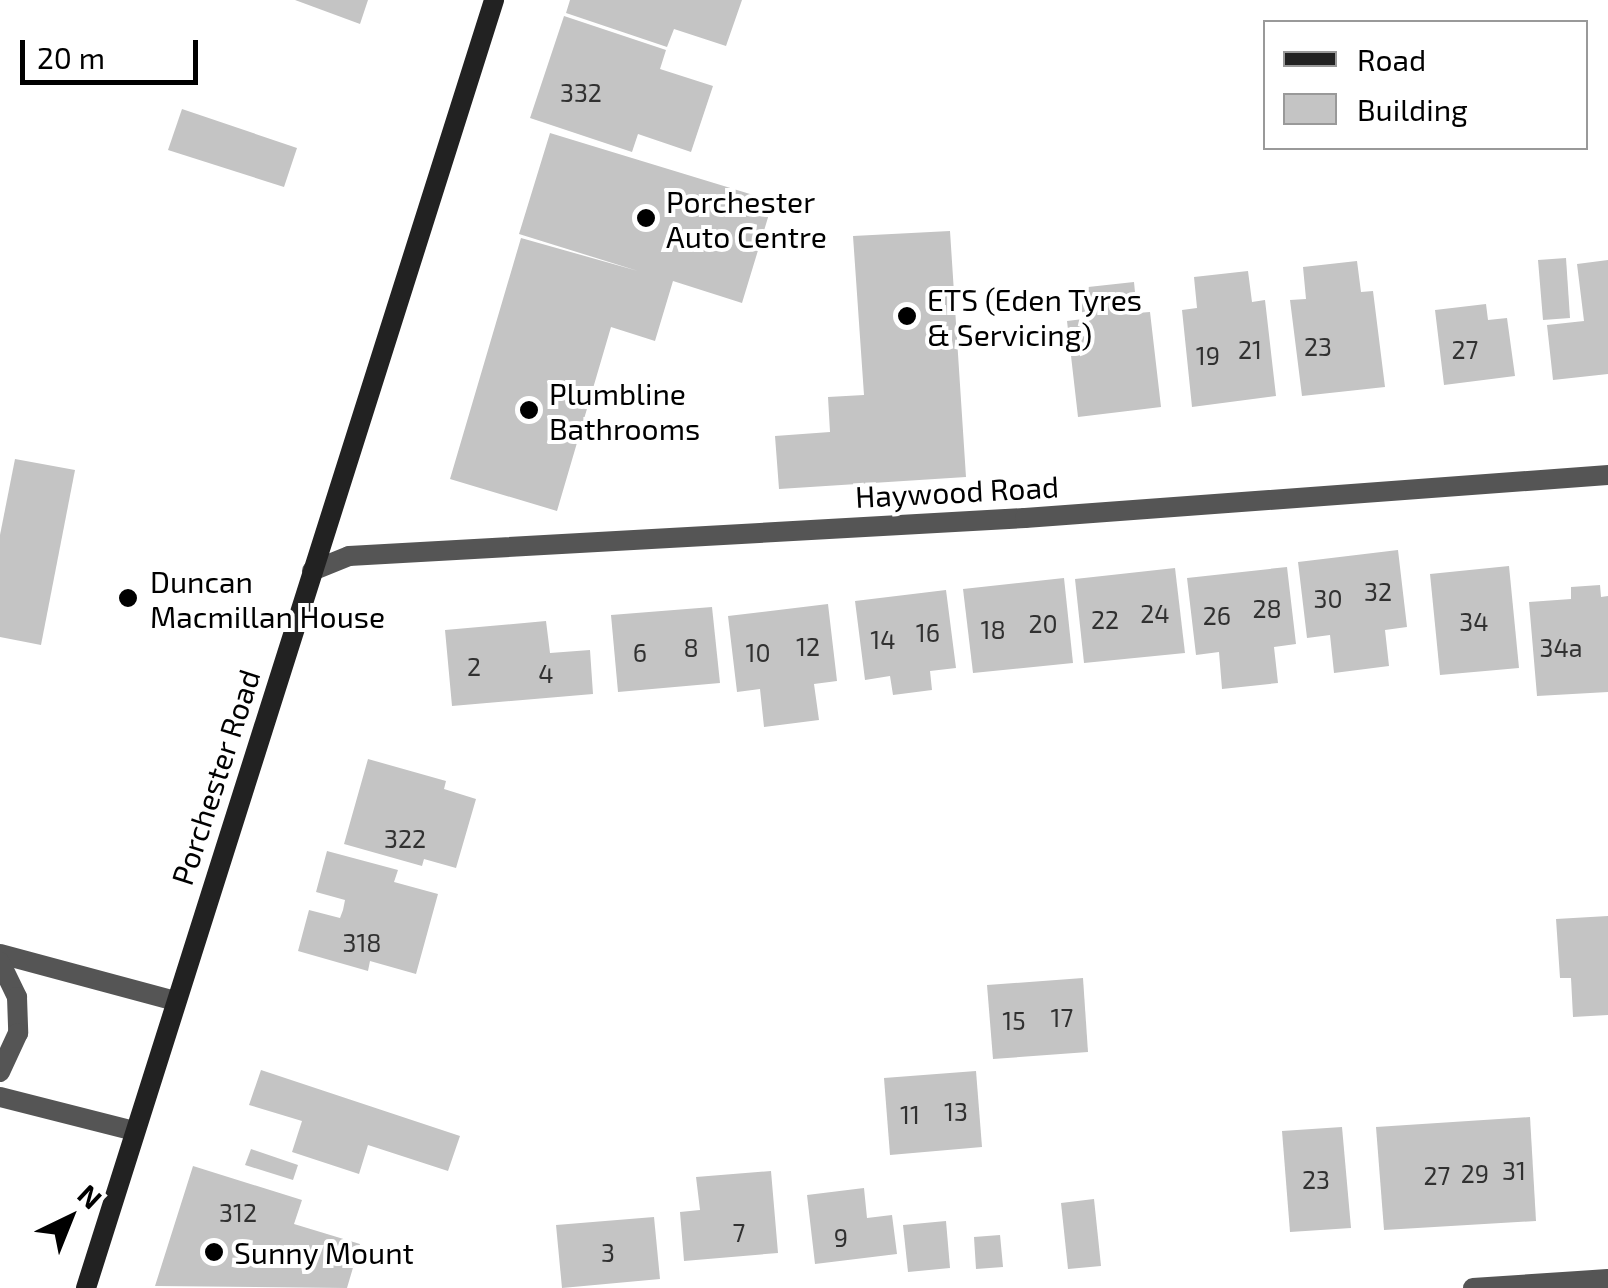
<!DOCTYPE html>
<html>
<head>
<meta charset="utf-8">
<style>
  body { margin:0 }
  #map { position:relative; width:1608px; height:1288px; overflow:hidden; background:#fff; font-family:"Exo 2",sans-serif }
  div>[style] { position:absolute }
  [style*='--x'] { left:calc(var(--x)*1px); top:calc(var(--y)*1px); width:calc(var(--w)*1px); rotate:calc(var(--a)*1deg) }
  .building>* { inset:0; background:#c4c4c4 }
  .lane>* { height:20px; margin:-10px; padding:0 10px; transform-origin:10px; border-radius:10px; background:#555 }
  .street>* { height:20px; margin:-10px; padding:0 10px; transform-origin:10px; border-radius:10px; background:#555 }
  .secondary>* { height:20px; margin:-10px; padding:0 10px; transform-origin:10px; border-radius:10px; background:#222 }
  .dots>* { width:28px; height:28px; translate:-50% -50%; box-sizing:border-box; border:5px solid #fff; border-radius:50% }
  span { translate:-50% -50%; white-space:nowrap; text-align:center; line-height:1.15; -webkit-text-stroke:8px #fff; paint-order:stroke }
  .number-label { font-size:25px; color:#313131 }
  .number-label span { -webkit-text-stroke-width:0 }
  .poi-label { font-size:30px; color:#000 }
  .left { translate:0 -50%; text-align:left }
  .street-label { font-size:30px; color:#000 }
  .legend { position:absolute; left:1263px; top:20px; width:325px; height:130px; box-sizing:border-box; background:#fff; border:2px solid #999; margin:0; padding:12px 18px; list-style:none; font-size:30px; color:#000 }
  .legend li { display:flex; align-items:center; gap:20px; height:50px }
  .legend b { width:50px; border:2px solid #999 }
  .north { position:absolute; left:20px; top:1168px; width:100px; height:100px; -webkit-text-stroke:8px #fff; paint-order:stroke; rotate:43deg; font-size:28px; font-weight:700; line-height:40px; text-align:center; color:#000 }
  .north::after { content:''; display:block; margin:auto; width:35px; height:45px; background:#000; clip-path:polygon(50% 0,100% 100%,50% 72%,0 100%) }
  .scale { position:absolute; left:20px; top:40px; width:178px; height:45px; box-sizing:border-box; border:5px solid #000; border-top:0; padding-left:12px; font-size:30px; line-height:35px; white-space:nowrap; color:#000; -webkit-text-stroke:8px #fff; paint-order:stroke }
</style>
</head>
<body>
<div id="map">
  <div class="building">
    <div style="clip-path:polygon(295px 0,368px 0,360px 24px)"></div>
    <div style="clip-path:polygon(570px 0,742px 0,726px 46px,674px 29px,667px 47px,566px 13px)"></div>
    <div style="clip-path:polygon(564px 16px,666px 50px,660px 69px,713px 86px,691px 152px,638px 134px,632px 152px,530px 118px)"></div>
    <div style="clip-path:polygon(182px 109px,297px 148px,284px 187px,168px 150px)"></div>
    <div style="clip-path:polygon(550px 133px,773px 201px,742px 303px,673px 281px,655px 341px,611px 327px,557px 511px,450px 479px,521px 238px,638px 271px,519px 234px)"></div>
    <div style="clip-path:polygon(950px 231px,966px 477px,779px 489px,775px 436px,830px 432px,828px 397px,864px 395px,853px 236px)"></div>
    <div style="clip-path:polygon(1566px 258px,1570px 318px,1543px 320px,1538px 260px)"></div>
    <div style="clip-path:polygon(1608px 260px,1608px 374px,1553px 380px,1547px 325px,1584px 321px,1577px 264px)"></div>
    <div style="clip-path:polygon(1357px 261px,1361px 292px,1373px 291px,1385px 387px,1302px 396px,1290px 300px,1306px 299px,1303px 267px)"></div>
    <div style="clip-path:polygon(1248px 271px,1252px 302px,1265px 300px,1276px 396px,1192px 407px,1182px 310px,1197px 308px,1194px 277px)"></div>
    <div style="clip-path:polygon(1134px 282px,1137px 313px,1150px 312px,1161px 407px,1078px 417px,1067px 321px,1083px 319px,1079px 288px)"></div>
    <div style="clip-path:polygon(1486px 304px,1488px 320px,1507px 318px,1515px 376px,1444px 385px,1435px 310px)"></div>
    <div style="clip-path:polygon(15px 459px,75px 470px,41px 645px,0 637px,0 535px)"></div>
    <div style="clip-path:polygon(1398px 550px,1407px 627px,1385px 630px,1389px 666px,1334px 673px,1330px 635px,1307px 638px,1298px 562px)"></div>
    <div style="clip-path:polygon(1509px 566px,1519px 668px,1440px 675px,1430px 574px)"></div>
    <div style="clip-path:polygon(1287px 567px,1296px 644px,1274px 647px,1278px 683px,1222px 689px,1219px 652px,1196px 655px,1187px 578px)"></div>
    <div style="clip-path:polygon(1175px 568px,1185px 653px,1084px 663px,1075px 579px)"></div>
    <div style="clip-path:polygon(1064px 578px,1073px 663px,973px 673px,963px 589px)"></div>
    <div style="clip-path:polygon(1600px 585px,1601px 597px,1608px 596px,1608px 692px,1537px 696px,1529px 602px,1571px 599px,1571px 587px)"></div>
    <div style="clip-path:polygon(946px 590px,956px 668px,930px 671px,932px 690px,893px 695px,890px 676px,865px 680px,855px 601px)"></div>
    <div style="clip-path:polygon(828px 604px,837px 681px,814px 684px,819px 720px,764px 727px,760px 689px,737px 692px,728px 616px)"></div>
    <div style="clip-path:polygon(712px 607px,720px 683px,618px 692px,611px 615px)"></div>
    <div style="clip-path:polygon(546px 621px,550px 653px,590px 650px,593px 694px,452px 706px,445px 630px)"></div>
    <div style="clip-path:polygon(368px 759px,446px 781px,444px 789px,476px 799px,456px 868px,424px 859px,422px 866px,344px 844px)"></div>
    <div style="clip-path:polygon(327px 851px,398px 870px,394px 882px,438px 894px,416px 974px,370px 961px,368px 971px,298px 951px,309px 910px,340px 918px,343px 910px,345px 900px,316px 892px)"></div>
    <div style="clip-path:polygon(1608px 916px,1608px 1015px,1573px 1017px,1571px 978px,1560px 978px,1556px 919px)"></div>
    <div style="clip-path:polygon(1083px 978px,1088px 1052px,993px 1059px,987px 985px)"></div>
    <div style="clip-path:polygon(261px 1070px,460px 1136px,448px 1171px,368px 1145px,359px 1174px,292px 1152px,302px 1121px,249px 1105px)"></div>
    <div style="clip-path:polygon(976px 1071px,982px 1147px,890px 1155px,884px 1078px)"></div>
    <div style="clip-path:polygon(1530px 1117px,1536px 1221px,1384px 1230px,1376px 1127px)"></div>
    <div style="clip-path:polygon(1342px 1127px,1351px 1228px,1290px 1232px,1282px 1131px)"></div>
    <div style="clip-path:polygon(251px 1149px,298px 1165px,293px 1180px,245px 1165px)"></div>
    <div style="clip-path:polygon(193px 1166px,302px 1200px,294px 1224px,360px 1244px,347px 1288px,155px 1286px)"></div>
    <div style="clip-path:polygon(771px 1171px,778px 1253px,684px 1261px,680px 1212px,700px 1210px,696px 1177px)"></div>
    <div style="clip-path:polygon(864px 1188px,867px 1218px,892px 1215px,897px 1254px,815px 1264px,807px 1195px)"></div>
    <div style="clip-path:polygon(1094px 1199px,1101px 1266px,1068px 1269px,1061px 1203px)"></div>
    <div style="clip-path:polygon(654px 1217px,660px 1279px,562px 1288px,556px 1225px)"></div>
    <div style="clip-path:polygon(946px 1221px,950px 1268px,908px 1272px,903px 1225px)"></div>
    <div style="clip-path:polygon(1000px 1235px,1003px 1267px,976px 1269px,974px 1237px)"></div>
  </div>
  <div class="lane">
    <div style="--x:0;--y:954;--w:182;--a:15"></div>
    <div style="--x:0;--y:962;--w:39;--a:64"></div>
    <div style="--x:17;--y:997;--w:36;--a:88"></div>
    <div style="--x:18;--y:1033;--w:43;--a:114.8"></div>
    <div style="--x:0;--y:1097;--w:138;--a:14.2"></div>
  </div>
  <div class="street">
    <div style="--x:312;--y:571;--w:40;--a:-22"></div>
    <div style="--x:349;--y:556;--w:677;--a:-3.22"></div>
    <div style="--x:1025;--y:518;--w:585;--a:-4.22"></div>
    <div style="--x:1473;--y:1288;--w:135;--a:-3.8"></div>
  </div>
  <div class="secondary">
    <div style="--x:86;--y:1288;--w:1351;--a:-72.42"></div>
  </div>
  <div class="dots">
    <div style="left:646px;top:218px;background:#000"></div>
    <div style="left:907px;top:316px;background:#000"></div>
    <div style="left:529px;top:410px;background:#000"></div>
    <div style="left:128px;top:598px;background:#000"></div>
    <div style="left:214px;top:1252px;background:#000"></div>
  </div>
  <div class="number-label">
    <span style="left:581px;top:92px">332</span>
    <span style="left:1318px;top:346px">23</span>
    <span style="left:1250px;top:349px">21</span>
    <span style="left:1465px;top:349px">27</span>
    <span style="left:1208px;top:355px">19</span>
    <span style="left:1378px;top:591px">32</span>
    <span style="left:1328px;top:598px">30</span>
    <span style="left:1267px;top:608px">28</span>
    <span style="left:1155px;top:613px">24</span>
    <span style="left:1217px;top:615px">26</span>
    <span style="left:1105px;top:619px">22</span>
    <span style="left:1474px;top:621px">34</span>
    <span style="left:1043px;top:623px">20</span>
    <span style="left:993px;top:629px">18</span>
    <span style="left:928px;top:632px">16</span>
    <span style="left:883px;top:639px">14</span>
    <span style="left:808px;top:646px">12</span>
    <span style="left:691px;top:647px">8</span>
    <span style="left:1561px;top:647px">34a</span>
    <span style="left:640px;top:652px">6</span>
    <span style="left:758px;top:652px">10</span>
    <span style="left:474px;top:666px">2</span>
    <span style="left:546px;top:673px">4</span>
    <span style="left:405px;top:838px">322</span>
    <span style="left:362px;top:942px">318</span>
    <span style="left:1062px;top:1017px">17</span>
    <span style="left:1014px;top:1020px">15</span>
    <span style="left:956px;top:1111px">13</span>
    <span style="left:910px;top:1114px">11</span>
    <span style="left:1514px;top:1170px">31</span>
    <span style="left:1475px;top:1173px">29</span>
    <span style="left:1437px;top:1175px">27</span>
    <span style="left:1316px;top:1179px">23</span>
    <span style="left:238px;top:1212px">312</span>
    <span style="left:739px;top:1232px">7</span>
    <span style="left:841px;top:1237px">9</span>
    <span style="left:608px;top:1252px">3</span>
  </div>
  <div class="poi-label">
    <span class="left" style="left:666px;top:218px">Porchester<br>Auto Centre</span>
    <span class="left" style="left:927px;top:316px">ETS (Eden Tyres<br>&amp; Servicing)</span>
    <span class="left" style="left:549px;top:410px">Plumbline<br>Bathrooms</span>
    <span class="left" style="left:150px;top:598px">Duncan<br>Macmillan House</span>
    <span class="left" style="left:234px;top:1252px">Sunny Mount</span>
  </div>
  <div class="street-label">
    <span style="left:957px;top:491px;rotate:-3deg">Haywood Road</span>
    <span style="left:215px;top:777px;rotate:-72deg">Porchester Road</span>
  </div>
  <ul class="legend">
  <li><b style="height:12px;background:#222"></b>Road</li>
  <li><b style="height:28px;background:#c4c4c4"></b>Building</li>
  </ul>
  <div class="north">N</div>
  <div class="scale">20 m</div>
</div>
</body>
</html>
